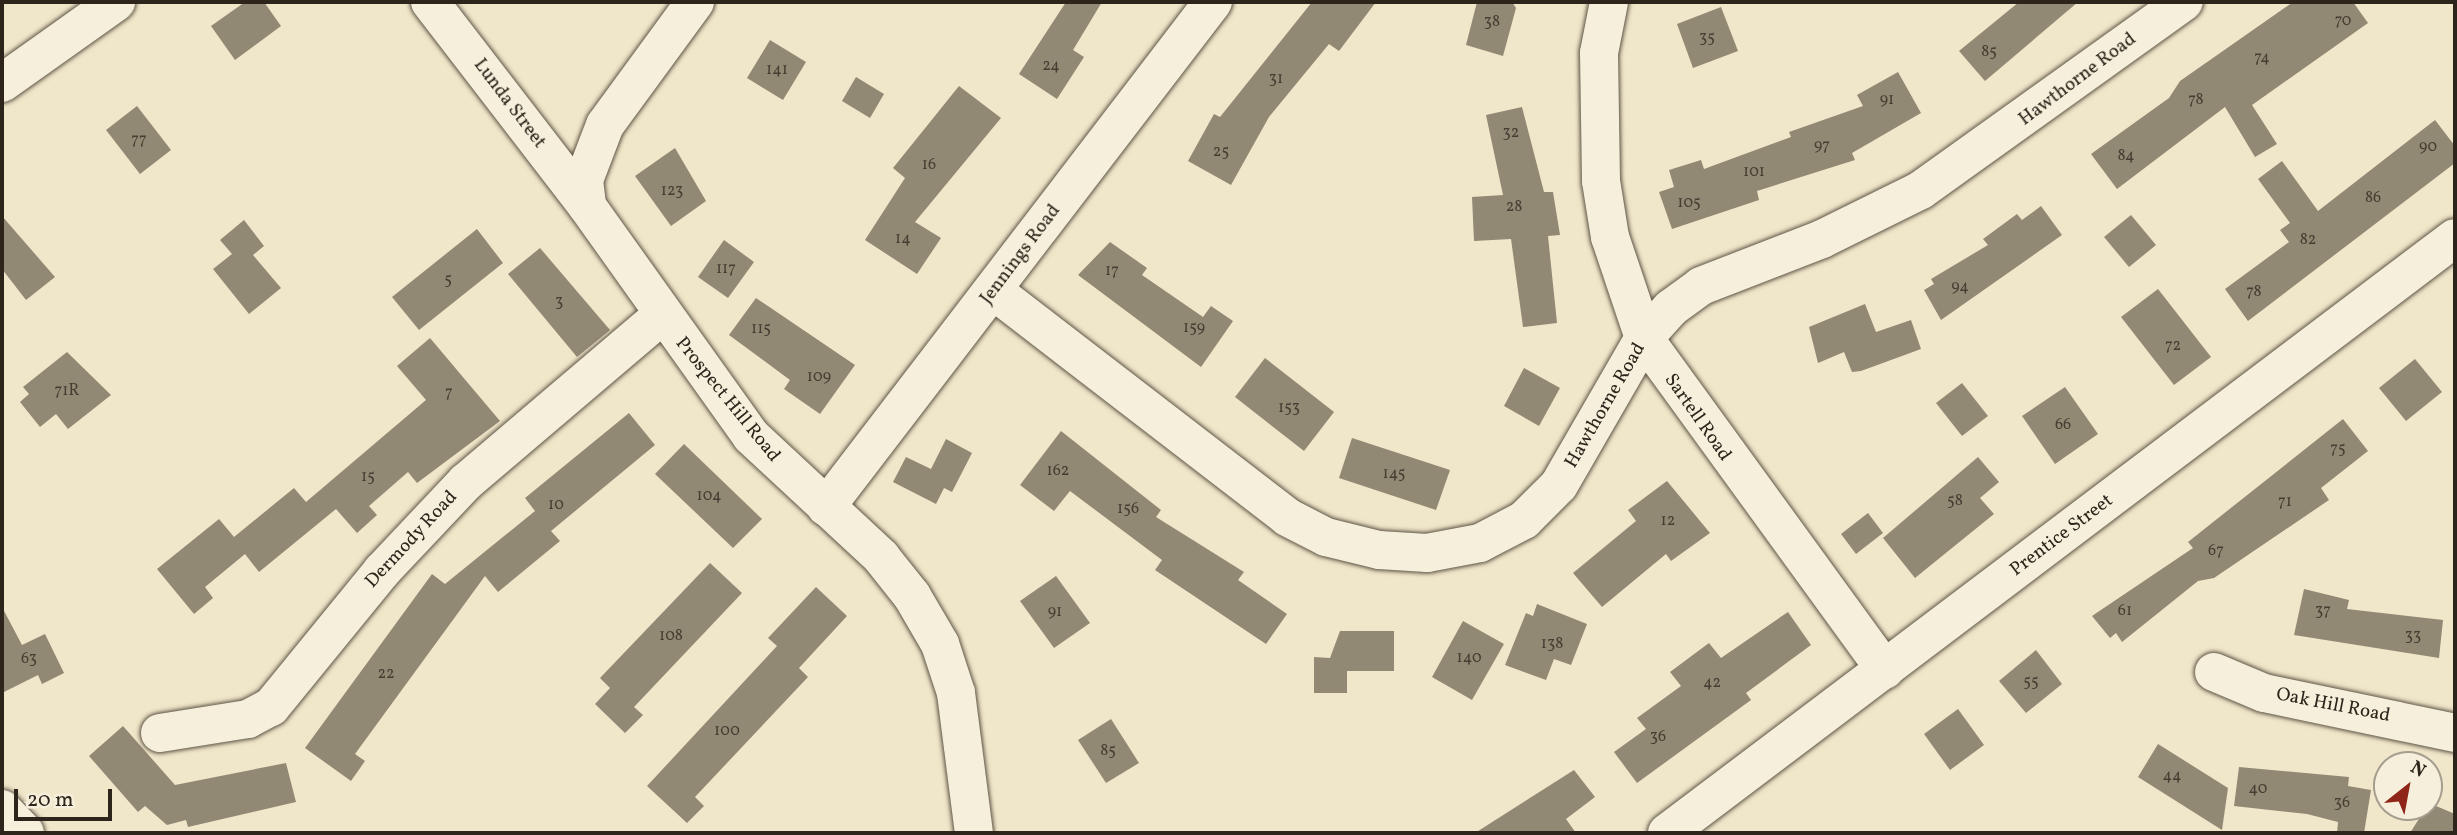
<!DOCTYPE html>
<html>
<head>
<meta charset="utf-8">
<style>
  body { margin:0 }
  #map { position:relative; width:2457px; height:835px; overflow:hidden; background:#f0e6c9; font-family:Vollkorn,serif }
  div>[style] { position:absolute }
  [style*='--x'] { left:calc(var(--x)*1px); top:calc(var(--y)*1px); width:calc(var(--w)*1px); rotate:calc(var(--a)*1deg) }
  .building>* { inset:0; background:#928975 }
  .roads { filter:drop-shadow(0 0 2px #5e5546) drop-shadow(0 0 2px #5e5546) }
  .minor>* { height:38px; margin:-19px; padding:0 19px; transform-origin:19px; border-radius:19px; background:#f5efdc }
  span { translate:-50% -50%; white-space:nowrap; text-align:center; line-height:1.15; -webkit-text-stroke:6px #f5efdc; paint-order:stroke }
  .number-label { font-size:16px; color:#463e32 }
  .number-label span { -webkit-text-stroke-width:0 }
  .street-label { font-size:19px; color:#2d251b }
  .frame { position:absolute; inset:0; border:4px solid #2d251b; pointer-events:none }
  .north { position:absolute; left:2373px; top:751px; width:70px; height:70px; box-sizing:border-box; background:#f5efdc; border:2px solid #a59e8f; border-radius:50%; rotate:31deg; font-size:19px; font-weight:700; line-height:28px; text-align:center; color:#2d251b }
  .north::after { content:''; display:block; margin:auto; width:24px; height:32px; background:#8f2418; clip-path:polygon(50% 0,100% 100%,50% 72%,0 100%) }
  .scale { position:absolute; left:14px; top:789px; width:98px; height:32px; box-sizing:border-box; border:4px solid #2d251b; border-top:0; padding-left:9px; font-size:21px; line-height:24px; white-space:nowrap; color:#2d251b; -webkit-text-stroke:5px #f5efdc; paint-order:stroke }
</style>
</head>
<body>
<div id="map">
  <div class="building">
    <div style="clip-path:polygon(245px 2px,264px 2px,281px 26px,235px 60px,211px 26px)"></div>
    <div style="clip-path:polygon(1066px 2px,1102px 2px,1073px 50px,1084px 57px,1057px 99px,1019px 74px)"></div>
    <div style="clip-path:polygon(1312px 2px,1376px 2px,1339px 51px,1329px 44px,1269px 117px,1231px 185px,1188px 161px,1214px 114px,1220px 117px)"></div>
    <div style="clip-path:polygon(1477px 2px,1512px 2px,1516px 8px,1503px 56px,1466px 45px)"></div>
    <div style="clip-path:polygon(2019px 2px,2078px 2px,1985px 81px,1959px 51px)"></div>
    <div style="clip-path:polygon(2293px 2px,2353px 2px,2368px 23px,2252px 105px,2277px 144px,2255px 157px,2225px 107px,2117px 189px,2091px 154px,2169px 98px,2180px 81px)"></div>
    <div style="clip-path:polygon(1721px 7px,1738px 51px,1693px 68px,1677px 24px)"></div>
    <div style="clip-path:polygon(770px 40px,806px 62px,783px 100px,747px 78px)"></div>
    <div style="clip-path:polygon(1898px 72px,1921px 113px,1852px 153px,1855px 160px,1757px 191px,1759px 200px,1672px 229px,1659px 192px,1674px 187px,1669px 170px,1701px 160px,1704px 169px,1791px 137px,1789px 132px,1863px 106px,1857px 95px)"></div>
    <div style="clip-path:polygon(856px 77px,884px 94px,870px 118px,842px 101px)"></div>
    <div style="clip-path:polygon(959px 86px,1001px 118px,915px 222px,941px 238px,917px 274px,865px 240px,905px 178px,893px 168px)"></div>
    <div style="clip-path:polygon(137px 106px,171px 150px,140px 174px,106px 130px)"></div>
    <div style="clip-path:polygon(1522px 107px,1544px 192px,1553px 192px,1560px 235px,1548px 236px,1557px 323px,1523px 327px,1511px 239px,1474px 241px,1472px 197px,1503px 195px,1486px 115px)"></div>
    <div style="clip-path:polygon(2435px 120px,2455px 146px,2455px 163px,2248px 321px,2225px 289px,2289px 242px,2280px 230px,2290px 223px,2258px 179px,2282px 161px,2318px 211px)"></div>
    <div style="clip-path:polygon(675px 148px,706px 201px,671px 226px,635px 176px)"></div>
    <div style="clip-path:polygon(2041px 206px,2062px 235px,1941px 320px,1924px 290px,1934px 284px,1931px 279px,1988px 245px,1983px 239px,2017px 214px,2022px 220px)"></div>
    <div style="clip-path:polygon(2131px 215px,2156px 245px,2129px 267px,2104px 237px)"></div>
    <div style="clip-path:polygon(2px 216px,55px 277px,26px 300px,2px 269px)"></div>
    <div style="clip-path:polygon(244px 220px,264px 246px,253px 255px,281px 288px,249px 314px,213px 269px,232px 254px,220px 240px)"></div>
    <div style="clip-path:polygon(477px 229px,503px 263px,419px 330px,392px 297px)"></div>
    <div style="clip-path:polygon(724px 240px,754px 262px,728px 298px,698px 277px)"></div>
    <div style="clip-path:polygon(1110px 242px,1147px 268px,1142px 275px,1203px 317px,1211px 306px,1233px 321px,1201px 367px,1078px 275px)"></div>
    <div style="clip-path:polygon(540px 248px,610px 330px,577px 357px,508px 274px)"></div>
    <div style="clip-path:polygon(2158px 289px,2211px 357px,2174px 385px,2121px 317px)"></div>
    <div style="clip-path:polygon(756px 298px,855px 365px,820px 414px,784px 389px,790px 380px,729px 335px)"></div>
    <div style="clip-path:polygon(1865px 304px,1876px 332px,1911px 320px,1921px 349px,1861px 371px,1852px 372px,1844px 352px,1818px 363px,1809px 327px)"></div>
    <div style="clip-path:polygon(430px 338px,500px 421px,417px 483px,408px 472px,369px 506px,377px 515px,357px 533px,336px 509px,259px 572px,245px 554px,205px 587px,213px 598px,194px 614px,157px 569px,219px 519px,234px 537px,294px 488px,306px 502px,426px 400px,397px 366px)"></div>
    <div style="clip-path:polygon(67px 352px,111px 395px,68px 429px,56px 414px,40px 427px,20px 402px,29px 394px,23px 387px)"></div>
    <div style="clip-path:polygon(1265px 358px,1334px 412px,1304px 451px,1235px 397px)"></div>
    <div style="clip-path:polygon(2415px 359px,2442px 392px,2406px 421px,2379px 388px)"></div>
    <div style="clip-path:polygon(1524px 368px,1560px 388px,1539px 426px,1504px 406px)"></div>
    <div style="clip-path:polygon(1962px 383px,1988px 416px,1962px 436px,1936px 403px)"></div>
    <div style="clip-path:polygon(2065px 387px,2098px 434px,2055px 464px,2022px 416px)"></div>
    <div style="clip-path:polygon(629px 413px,655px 445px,551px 531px,560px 541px,498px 592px,485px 576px,355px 754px,365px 761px,351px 781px,305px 748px,432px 574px,445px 584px,535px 511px,525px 498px)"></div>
    <div style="clip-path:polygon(2343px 419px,2368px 451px,2321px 488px,2329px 500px,2214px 578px,2198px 581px,2122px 642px,2116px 633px,2110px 638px,2092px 616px,2193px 548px,2188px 542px)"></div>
    <div style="clip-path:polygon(1061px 431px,1161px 510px,1156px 517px,1244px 572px,1238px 580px,1287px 614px,1266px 644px,1155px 570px,1162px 560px,1070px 491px,1054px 511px,1020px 485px)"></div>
    <div style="clip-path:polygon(1352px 438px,1450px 470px,1436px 510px,1339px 478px)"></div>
    <div style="clip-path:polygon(946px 439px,972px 453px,952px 492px,944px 488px,936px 504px,893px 482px,906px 457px,931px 469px)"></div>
    <div style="clip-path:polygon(684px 444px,762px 519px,733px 548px,655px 474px)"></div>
    <div style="clip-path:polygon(1978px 457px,1999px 482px,1980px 498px,1994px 514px,1915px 578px,1883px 538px)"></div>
    <div style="clip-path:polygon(1667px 481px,1710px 533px,1671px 561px,1666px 554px,1602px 607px,1573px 573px,1636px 521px,1628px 510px)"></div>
    <div style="clip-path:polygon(1868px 513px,1883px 533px,1856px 554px,1841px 534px)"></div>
    <div style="clip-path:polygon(710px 563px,742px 593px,634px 707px,643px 715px,625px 733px,595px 704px,610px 688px,600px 678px)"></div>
    <div style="clip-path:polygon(1056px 576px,1090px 623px,1054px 648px,1020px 601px)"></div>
    <div style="clip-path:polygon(816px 587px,847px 616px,799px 668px,808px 677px,695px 797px,704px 806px,687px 823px,647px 786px,777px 646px,768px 638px)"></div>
    <div style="clip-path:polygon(2304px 589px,2349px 600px,2347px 609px,2443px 620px,2439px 658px,2294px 635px)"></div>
    <div style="clip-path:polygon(1537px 604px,1587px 624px,1571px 665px,1554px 659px,1546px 680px,1505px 665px,1526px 613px,1533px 616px)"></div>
    <div style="clip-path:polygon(2px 607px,22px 645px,45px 634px,64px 673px,42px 684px,38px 675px,2px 693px)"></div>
    <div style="clip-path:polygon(1788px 612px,1811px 645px,1746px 693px,1751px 700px,1637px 783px,1614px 752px,1646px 729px,1637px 718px,1681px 686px,1670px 672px,1709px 643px,1721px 658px)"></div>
    <div style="clip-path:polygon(1463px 621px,1504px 644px,1472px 700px,1432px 677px)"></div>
    <div style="clip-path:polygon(1340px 631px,1394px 631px,1394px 671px,1347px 671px,1347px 693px,1314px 693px,1314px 657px,1330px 658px)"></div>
    <div style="clip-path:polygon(2036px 650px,2062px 684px,2026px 713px,1999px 681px)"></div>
    <div style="clip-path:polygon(1958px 709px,1984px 745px,1950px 770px,1924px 734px)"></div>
    <div style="clip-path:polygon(1111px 719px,1139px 763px,1106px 783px,1078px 740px)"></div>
    <div style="clip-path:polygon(123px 726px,175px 785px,286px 763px,296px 802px,188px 827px,186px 820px,167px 825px,145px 806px,138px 812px,89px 756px)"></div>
    <div style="clip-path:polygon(2158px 744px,2228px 788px,2222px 830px,2138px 777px)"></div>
    <div style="clip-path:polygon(2239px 767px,2349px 777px,2348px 786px,2371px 790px,2364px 833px,2337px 833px,2338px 822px,2307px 814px,2234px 806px)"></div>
    <div style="clip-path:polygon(1574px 770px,1595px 797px,1566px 819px,1576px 833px,1475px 833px)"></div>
    <div style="clip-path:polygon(2429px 803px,2455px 814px,2455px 833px,2410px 833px)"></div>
  </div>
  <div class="roads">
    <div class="minor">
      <div style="--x:430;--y:2;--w:257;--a:52.4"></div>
      <div style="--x:695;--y:2;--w:152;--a:126.2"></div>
      <div style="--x:605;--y:125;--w:59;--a:110.9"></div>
      <div style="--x:584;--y:180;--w:26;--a:83"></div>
      <div style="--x:587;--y:206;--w:282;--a:54.5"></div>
      <div style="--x:751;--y:436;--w:178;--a:42.9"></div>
      <div style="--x:881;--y:557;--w:50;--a:51.5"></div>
      <div style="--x:912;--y:596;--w:56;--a:59.7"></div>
      <div style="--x:940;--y:644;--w:52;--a:71.9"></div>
      <div style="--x:956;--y:693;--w:141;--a:82.7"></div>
      <div style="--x:1609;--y:2;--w:52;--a:101.1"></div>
      <div style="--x:1599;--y:53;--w:128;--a:89.1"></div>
      <div style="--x:1601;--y:181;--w:57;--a:80.9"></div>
      <div style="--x:1610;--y:237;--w:107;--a:71.4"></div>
      <div style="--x:1644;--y:338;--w:410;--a:54"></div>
      <div style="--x:2;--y:83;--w:140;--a:-35.4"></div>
      <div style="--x:994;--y:291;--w:370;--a:37.6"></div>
      <div style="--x:1287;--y:517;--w:44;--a:27.1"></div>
      <div style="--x:1326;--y:537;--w:55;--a:13.8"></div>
      <div style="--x:1379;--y:550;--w:48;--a:3.6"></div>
      <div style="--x:1427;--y:553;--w:54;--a:-10.7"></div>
      <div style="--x:1480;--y:543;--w:50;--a:-27.6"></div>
      <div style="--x:1524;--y:520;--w:49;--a:-45"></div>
      <div style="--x:1559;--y:485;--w:170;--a:-60"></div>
      <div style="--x:1644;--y:338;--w:40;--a:-48"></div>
      <div style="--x:1671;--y:308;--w:37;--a:-36"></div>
      <div style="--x:1701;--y:286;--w:130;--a:-21.2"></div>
      <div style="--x:1822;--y:239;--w:110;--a:-26.3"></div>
      <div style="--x:1921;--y:190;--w:323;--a:-35.6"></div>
      <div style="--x:826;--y:507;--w:636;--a:-52.54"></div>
      <div style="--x:2214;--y:672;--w:54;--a:22.8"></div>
      <div style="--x:2264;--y:693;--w:195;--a:11.8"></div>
      <div style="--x:160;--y:733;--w:89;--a:-9"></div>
      <div style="--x:248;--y:719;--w:26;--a:-28"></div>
      <div style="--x:271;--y:707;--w:176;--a:-50.8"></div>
      <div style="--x:382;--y:571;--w:122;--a:-46.7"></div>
      <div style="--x:466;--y:482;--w:255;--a:-40.4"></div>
      <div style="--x:2;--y:809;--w:33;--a:46"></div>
      <div style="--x:1667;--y:833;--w:987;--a:-37.06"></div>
    </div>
  </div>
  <div class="number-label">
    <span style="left:2343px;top:21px">70</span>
    <span style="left:1492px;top:22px">38</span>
    <span style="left:1707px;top:38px">35</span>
    <span style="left:1989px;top:52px">85</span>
    <span style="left:2262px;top:58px">74</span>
    <span style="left:1051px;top:66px">24</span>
    <span style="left:777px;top:70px">141</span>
    <span style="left:1276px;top:79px">31</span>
    <span style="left:1887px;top:100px">91</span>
    <span style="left:2196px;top:100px">78</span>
    <span style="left:1511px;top:133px">32</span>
    <span style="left:139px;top:140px">77</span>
    <span style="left:1822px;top:146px">97</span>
    <span style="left:2428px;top:147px">90</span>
    <span style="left:1221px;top:152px">25</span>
    <span style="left:2126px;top:156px">84</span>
    <span style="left:929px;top:165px">16</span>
    <span style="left:1754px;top:172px">101</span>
    <span style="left:672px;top:191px">123</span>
    <span style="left:2373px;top:198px">86</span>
    <span style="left:1689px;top:203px">105</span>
    <span style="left:1514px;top:207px">28</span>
    <span style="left:903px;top:239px">14</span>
    <span style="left:2308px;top:240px">82</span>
    <span style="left:726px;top:269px">117</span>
    <span style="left:1112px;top:271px">17</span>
    <span style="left:448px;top:280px">5</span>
    <span style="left:1960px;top:287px">94</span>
    <span style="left:2254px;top:292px">78</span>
    <span style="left:559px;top:302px">3</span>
    <span style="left:1194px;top:328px">159</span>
    <span style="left:761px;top:329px">115</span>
    <span style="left:2173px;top:346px">72</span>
    <span style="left:819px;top:377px">109</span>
    <span style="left:67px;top:391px">71R</span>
    <span style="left:449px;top:393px">7</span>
    <span style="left:1289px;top:408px">153</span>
    <span style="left:2063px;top:425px">66</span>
    <span style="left:2338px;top:449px">75</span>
    <span style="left:1058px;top:471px">162</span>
    <span style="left:1394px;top:474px">145</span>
    <span style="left:368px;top:477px">15</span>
    <span style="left:709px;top:496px">104</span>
    <span style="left:1955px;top:501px">58</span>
    <span style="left:2285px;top:502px">71</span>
    <span style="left:556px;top:505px">10</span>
    <span style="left:1128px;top:509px">156</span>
    <span style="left:1668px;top:521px">12</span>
    <span style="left:2216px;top:551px">67</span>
    <span style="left:2125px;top:611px">61</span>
    <span style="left:2323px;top:611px">37</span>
    <span style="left:1055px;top:612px">91</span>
    <span style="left:671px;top:636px">108</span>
    <span style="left:2413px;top:636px">33</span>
    <span style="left:1552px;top:644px">138</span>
    <span style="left:1469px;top:658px">140</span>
    <span style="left:29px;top:659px">63</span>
    <span style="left:386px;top:674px">22</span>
    <span style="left:2031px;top:682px">55</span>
    <span style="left:1712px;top:683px">42</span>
    <span style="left:727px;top:731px">100</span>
    <span style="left:1658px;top:737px">36</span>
    <span style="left:1108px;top:751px">85</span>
    <span style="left:2172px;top:776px">44</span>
    <span style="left:2258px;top:789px">40</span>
    <span style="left:2342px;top:803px">36</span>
  </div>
  <div class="street-label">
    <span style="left:2078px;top:80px;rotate:-37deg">Hawthorne Road</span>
    <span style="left:509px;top:104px;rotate:53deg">Lunda Street</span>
    <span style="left:1021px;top:255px;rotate:-53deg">Jennings Road</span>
    <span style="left:727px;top:400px;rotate:51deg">Prospect Hill Road</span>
    <span style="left:1606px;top:406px;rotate:-60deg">Hawthorne Road</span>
    <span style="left:1697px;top:418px;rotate:55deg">Sartell Road</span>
    <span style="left:2062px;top:536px;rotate:-37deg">Prentice Street</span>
    <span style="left:412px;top:540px;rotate:-47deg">Dermody Road</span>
    <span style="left:2333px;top:706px;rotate:11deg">Oak Hill Road</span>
  </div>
  <div class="frame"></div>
  <div class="north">N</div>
  <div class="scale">20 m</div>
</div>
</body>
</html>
